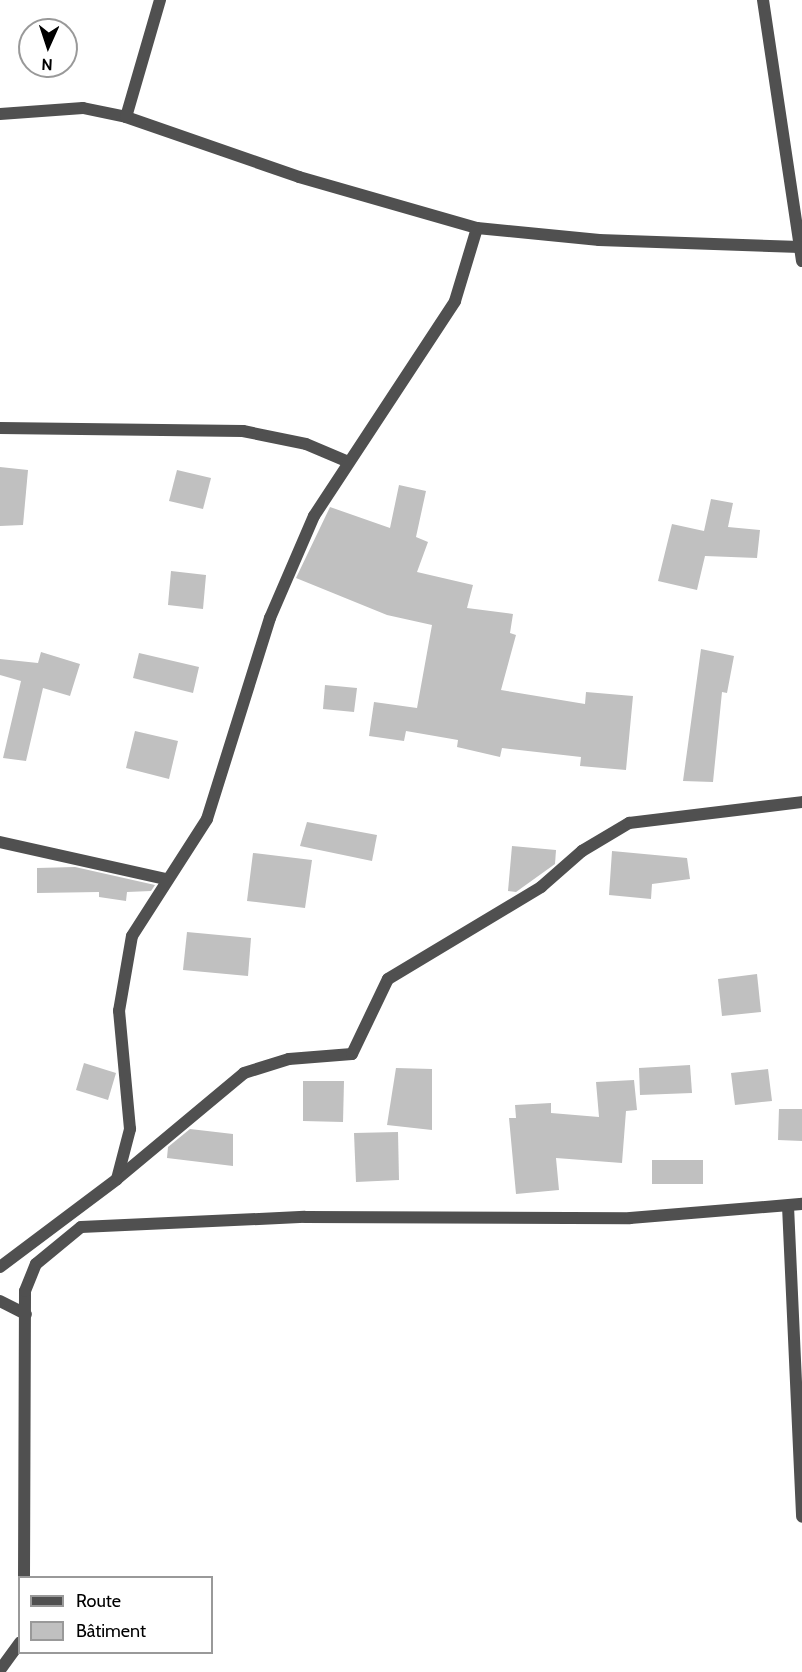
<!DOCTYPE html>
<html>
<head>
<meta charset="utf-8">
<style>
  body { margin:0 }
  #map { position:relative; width:802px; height:1672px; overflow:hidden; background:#fff; font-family:Cabin,sans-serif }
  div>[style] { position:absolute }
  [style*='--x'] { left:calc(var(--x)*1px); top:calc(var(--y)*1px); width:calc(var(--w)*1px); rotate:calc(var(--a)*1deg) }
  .building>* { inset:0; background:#c0c0c0 }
  .minor>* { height:12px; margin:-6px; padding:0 6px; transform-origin:6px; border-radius:6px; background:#505050 }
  span { translate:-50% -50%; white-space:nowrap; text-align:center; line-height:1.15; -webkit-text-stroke:4.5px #fff; paint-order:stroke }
  .legend { position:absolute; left:18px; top:1576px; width:195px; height:78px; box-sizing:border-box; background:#fff; border:2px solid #999; margin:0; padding:8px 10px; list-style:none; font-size:18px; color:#000 }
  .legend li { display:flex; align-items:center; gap:12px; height:30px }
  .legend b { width:30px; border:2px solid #999 }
  .north { position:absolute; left:18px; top:18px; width:60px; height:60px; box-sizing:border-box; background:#fff; border:2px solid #999; border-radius:50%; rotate:183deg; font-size:16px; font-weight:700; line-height:24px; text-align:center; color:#000 }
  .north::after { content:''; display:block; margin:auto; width:21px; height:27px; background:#000; clip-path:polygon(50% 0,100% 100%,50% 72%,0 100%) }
</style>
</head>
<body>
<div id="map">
  <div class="building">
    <div style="clip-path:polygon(0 467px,28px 470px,23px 525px,0 526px)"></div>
    <div style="clip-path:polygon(177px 470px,211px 478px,203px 509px,169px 501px)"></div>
    <div style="clip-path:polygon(399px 485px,426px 491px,416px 537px,428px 542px,417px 572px,473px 585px,467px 608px,513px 614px,510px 633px,516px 635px,501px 690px,585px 704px,586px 692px,633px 696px,626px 770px,580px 766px,581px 757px,502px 748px,500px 757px,457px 747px,458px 740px,406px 731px,404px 741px,369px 736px,374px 702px,417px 708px,432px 625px,387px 615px,296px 578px,330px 507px,390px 528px)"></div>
    <div style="clip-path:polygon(711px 499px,733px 503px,728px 527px,760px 530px,757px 558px,705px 556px,697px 590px,658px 581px,672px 524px,704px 531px)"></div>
    <div style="clip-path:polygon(171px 571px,206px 575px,203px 609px,168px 605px)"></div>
    <div style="clip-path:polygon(701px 649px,734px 656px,727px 693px,722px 692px,713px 782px,683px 781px)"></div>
    <div style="clip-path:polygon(41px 652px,80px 664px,70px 696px,43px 688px,26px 761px,3px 758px,21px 681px,0 675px,0 659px,38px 663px)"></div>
    <div style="clip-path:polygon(139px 653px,199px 667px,193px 693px,133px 678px)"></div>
    <div style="clip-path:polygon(325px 685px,357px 688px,354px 712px,323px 709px)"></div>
    <div style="clip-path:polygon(135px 731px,178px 741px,169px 779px,126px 768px)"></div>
    <div style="clip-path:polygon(307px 822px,377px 835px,372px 861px,300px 846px)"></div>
    <div style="clip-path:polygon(512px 846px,556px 850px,555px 864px,516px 892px,508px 891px)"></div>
    <div style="clip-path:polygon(612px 851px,687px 858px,690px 879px,652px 884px,651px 899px,609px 895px)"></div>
    <div style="clip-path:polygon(253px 853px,312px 860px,305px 908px,247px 901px)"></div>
    <div style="clip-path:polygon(75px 867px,155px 885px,151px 891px,127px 892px,126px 901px,99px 897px,99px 892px,37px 893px,37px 868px)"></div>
    <div style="clip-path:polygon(187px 932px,251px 938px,248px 976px,183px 970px)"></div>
    <div style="clip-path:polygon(757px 974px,761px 1012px,722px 1016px,718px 979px)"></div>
    <div style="clip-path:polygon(84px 1063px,116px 1073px,108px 1100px,76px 1090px)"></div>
    <div style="clip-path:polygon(690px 1065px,692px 1093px,640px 1095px,639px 1068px)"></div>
    <div style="clip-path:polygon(396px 1068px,432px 1069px,432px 1130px,387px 1125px)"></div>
    <div style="clip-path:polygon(768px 1069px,772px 1101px,735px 1105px,731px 1073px)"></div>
    <div style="clip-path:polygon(634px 1080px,637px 1110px,626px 1111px,622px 1163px,556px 1158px,559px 1190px,516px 1194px,509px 1118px,516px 1118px,515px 1105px,551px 1103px,551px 1113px,599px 1117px,596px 1082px)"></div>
    <div style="clip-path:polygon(303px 1081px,344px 1081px,343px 1122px,303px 1121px)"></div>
    <div style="clip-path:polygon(779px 1109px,802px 1109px,802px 1141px,778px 1140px)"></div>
    <div style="clip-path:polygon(190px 1129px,233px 1134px,233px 1166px,167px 1158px,168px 1147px)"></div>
    <div style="clip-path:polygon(398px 1132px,399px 1180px,356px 1182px,354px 1133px)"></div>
    <div style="clip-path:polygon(652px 1160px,703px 1160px,703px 1184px,652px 1184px)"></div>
  </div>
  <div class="minor">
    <div style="--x:763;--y:0;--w:264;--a:81.5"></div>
    <div style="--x:0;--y:114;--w:83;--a:-4.1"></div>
    <div style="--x:83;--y:108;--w:44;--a:11.8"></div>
    <div style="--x:126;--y:117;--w:183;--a:19.1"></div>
    <div style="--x:299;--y:177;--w:185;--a:16"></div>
    <div style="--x:477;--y:228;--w:123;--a:5.6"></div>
    <div style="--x:599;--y:240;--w:201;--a:2"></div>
    <div style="--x:126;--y:117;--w:122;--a:-73.8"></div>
    <div style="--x:0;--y:428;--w:243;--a:0.7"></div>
    <div style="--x:243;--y:431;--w:64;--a:11.7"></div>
    <div style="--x:306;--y:444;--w:43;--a:23"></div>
    <div style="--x:0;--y:842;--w:169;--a:12.6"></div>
    <div style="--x:117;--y:1179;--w:165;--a:-39.8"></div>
    <div style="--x:244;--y:1073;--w:47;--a:-17.3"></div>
    <div style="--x:289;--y:1059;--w:63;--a:-4.5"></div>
    <div style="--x:352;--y:1054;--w:83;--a:-64.4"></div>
    <div style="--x:388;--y:979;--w:179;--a:-31"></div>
    <div style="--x:541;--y:887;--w:55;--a:-41.3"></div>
    <div style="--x:582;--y:851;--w:55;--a:-30.8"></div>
    <div style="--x:629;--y:823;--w:174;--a:-6.9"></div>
    <div style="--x:788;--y:1206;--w:311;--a:87.4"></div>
    <div style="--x:0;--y:1267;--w:146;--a:-36.9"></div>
    <div style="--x:117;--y:1179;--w:52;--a:-75.4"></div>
    <div style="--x:130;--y:1129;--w:119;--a:-95.3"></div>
    <div style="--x:119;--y:1011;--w:76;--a:-80.2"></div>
    <div style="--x:132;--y:936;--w:139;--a:-57.3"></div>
    <div style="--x:207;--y:819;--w:211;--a:-72.6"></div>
    <div style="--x:270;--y:618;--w:111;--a:-66.7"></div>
    <div style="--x:314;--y:516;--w:257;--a:-56.7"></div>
    <div style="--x:455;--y:301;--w:76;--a:-73.2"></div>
    <div style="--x:0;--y:1301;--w:29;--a:27"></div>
    <div style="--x:24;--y:1578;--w:287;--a:-89.8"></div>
    <div style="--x:25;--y:1291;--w:29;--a:-68"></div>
    <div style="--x:36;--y:1264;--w:58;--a:-39.4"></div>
    <div style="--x:81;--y:1227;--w:224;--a:-2.6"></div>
    <div style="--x:305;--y:1217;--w:325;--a:0.2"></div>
    <div style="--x:630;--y:1218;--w:173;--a:-4.7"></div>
    <div style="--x:0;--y:1670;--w:34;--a:-54"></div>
  </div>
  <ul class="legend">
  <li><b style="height:8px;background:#505050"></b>Route</li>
  <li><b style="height:16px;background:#c0c0c0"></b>Bâtiment</li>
  </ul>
  <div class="north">N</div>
</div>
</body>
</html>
